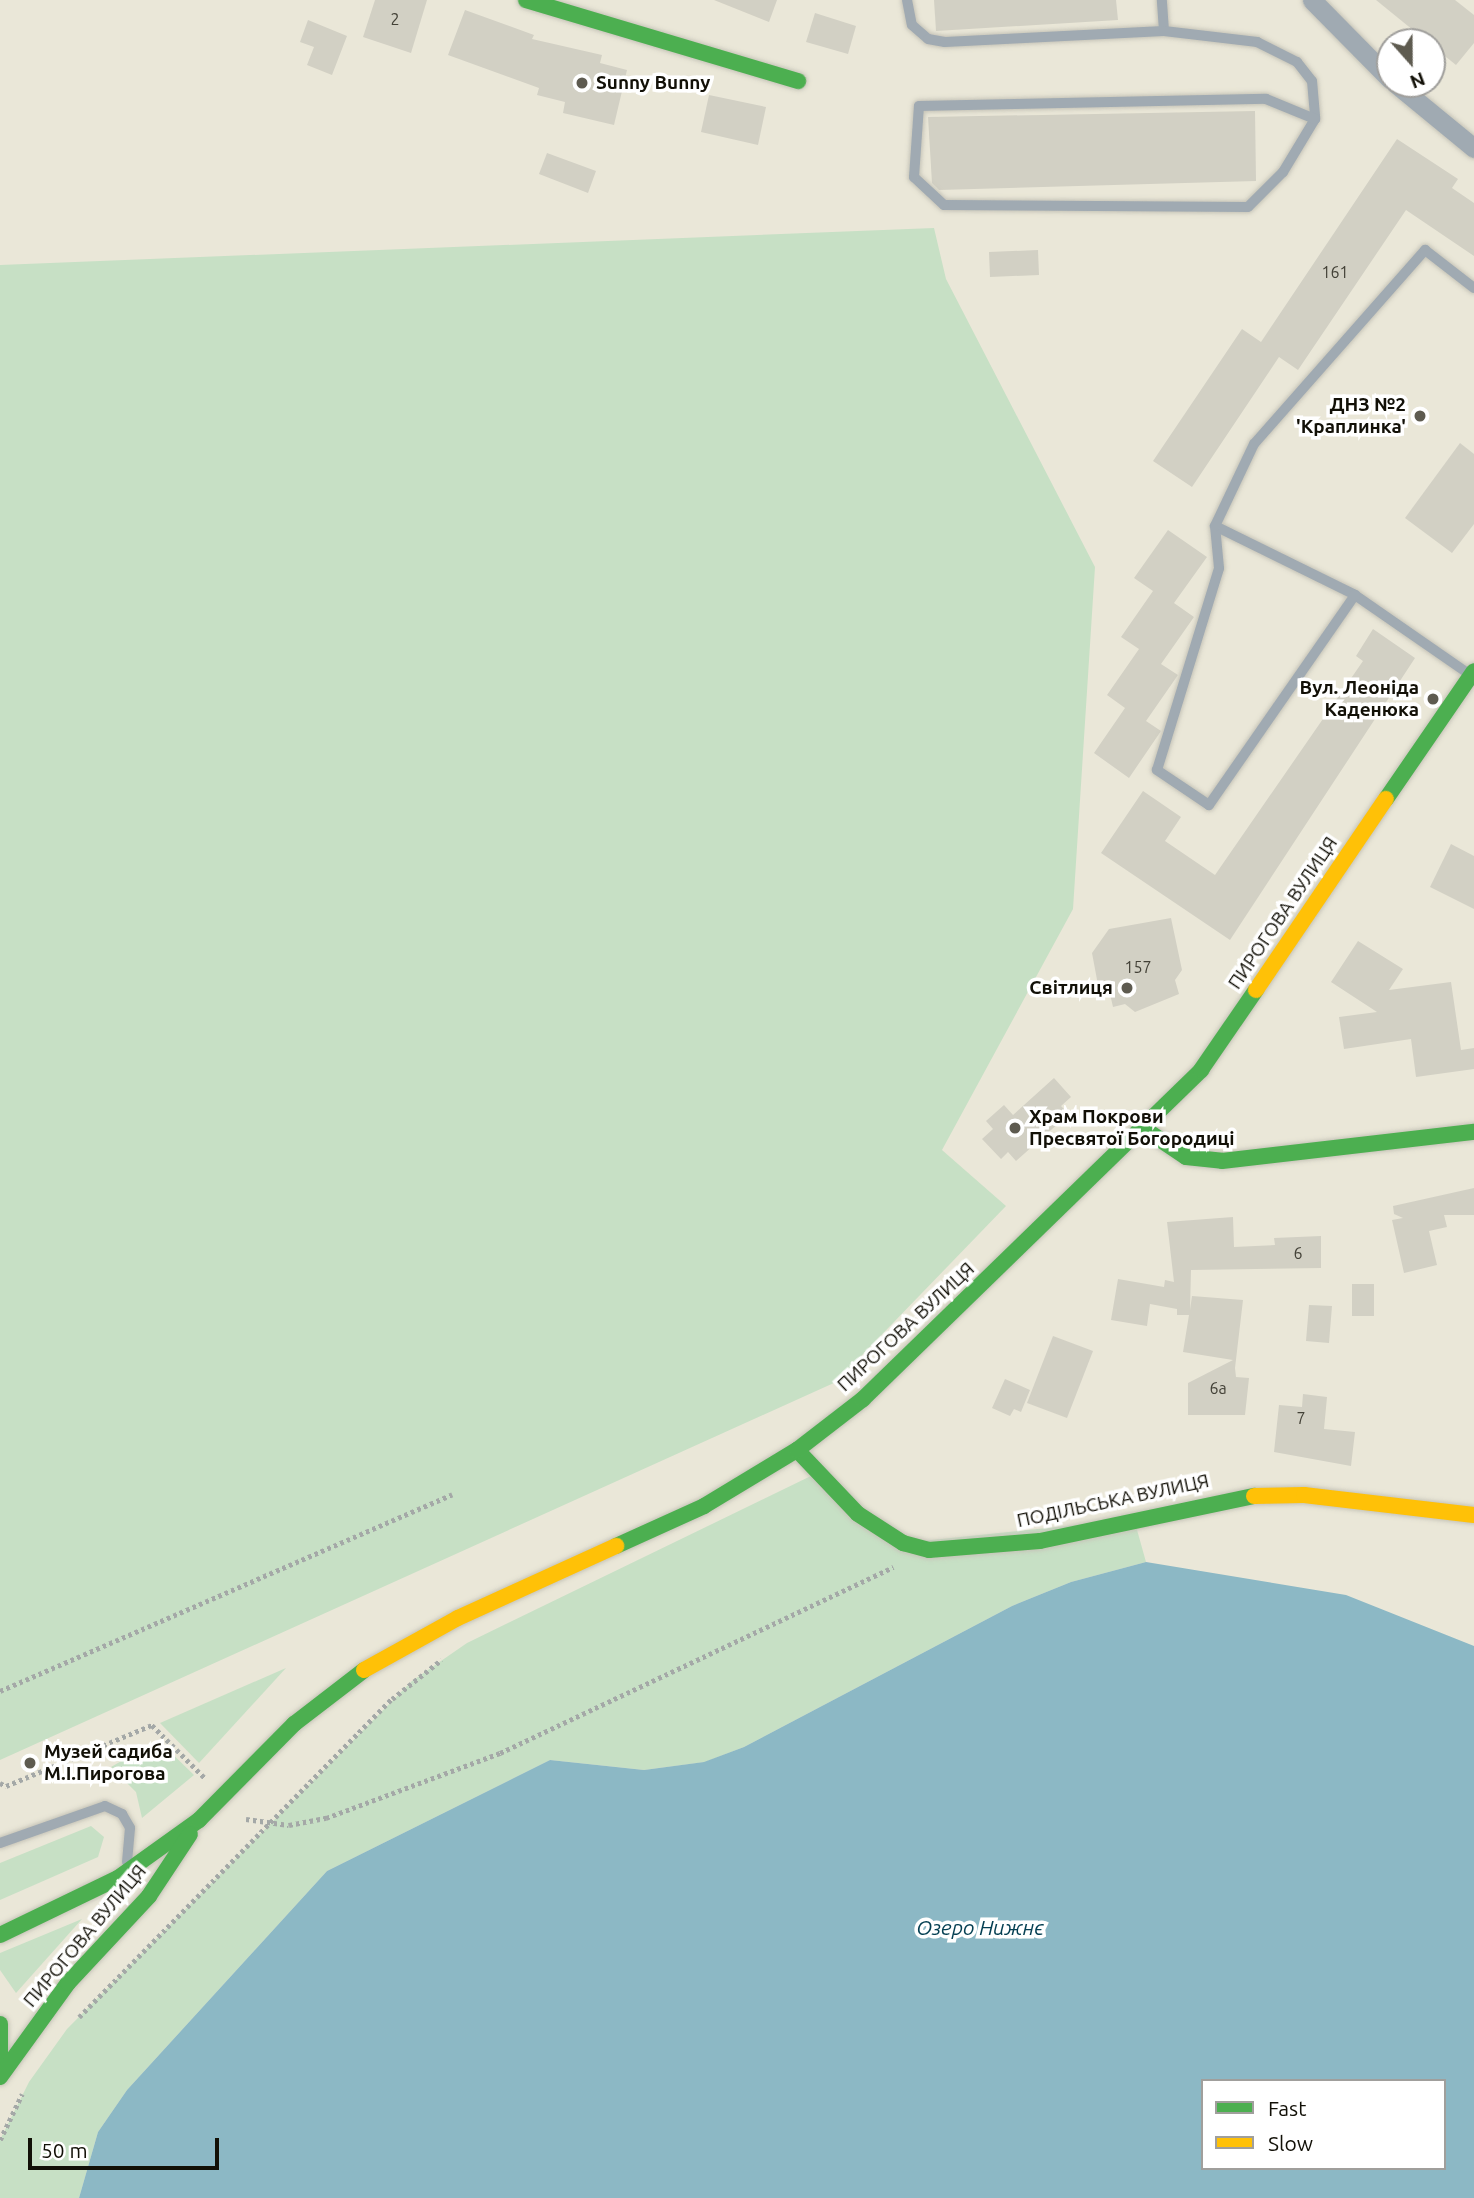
<!DOCTYPE html>
<html>
<head>
<meta charset="utf-8">
<style>
  body { margin:0 }
  #map { position:relative; width:1474px; height:2198px; overflow:hidden; background:#eae7d8; font-family:Ubuntu,sans-serif }
  div>[style] { position:absolute }
  [style*='--x'] { left:calc(var(--x)*1px); top:calc(var(--y)*1px); width:calc(var(--w)*1px); rotate:calc(var(--a)*1deg) }
  .green>* { inset:0; background:#c7e0c5 }
  .water>* { inset:0; background:#8cb8c5 }
  .building>* { inset:0; background:#d2d0c4 }
  .path>* { height:4.5px; margin-top:-2.25px; transform-origin:0; background:repeating-linear-gradient(90deg,#a4a8a7 0 3.5px,transparent 0 7px) }
  .roads { filter:drop-shadow(0 0 2px #c6c4b8) drop-shadow(0 0 2px #c6c4b8) }
  .lane>* { height:10px; margin:-5px; padding:0 5px; transform-origin:5px; border-radius:5px; background:#a0aab2 }
  .street>* { height:19px; margin:-9.5px; padding:0 9.5px; transform-origin:9.5px; border-radius:9.5px; background:#a0aab2 }
  .fast>* { height:16px; margin:-8px; padding:0 8px; transform-origin:8px; border-radius:8px; background:#4caf50 }
  .slow>* { height:16px; margin:-8px; padding:0 8px; transform-origin:8px; border-radius:8px; background:#ffc107 }
  .dots>* { width:19px; height:19px; translate:-50% -50%; box-sizing:border-box; border:4px solid #fff; border-radius:50% }
  span { translate:-50% -50%; white-space:nowrap; text-align:center; line-height:1.15; -webkit-text-stroke:7px #fff; paint-order:stroke }
  .number-label { font-size:16px; color:#434137 }
  .number-label span { -webkit-text-stroke-width:0 }
  .poi-label { font-size:19px; color:#121007; font-weight:700 }
  .left { translate:0 -50%; text-align:left }
  .right { translate:-100% -50%; text-align:right }
  .street-label { font-size:19px; color:#121007 }
  .water-label { font-size:21px; color:#043f52; font-style:italic }
  .legend { position:absolute; left:1201px; top:2079px; width:245px; height:91px; box-sizing:border-box; background:#fff; border:2px solid #a09f9c; margin:0; padding:9px 12px; list-style:none; font-size:21px; color:#121007 }
  .legend li { display:flex; align-items:center; gap:14px; height:35px }
  .legend b { width:35px; border:2px solid #a09f9c }
  .north { position:absolute; left:1376px; top:28px; width:70px; height:70px; box-sizing:border-box; background:#fff; border:2px solid #a09f9c; border-radius:50%; rotate:159deg; font-size:19px; font-weight:700; line-height:28px; text-align:center; color:#121007 }
  .north::after { content:''; display:block; margin:auto; width:24px; height:32px; background:#5e5b50; clip-path:polygon(50% 0,100% 100%,50% 72%,0 100%) }
  .scale { position:absolute; left:28px; top:2138px; width:191px; height:32px; box-sizing:border-box; border:4px solid #121007; border-top:0; padding-left:9px; font-size:21px; line-height:24px; white-space:nowrap; color:#121007; -webkit-text-stroke:5px #fff; paint-order:stroke }
</style>
</head>
<body>
<div id="map">
  <div class="green">
    <div style="clip-path:polygon(934px 228px,946px 279px,1095px 567px,1073px 909px,942px 1150px,1006px 1206px,836px 1382px,0 1760px,0 265px)"></div>
    <div style="clip-path:polygon(815px 1474px,903px 1543px,1134px 1519px,1146px 1562px,1071px 1582px,1012px 1606px,744px 1747px,705px 1762px,644px 1770px,550px 1760px,327px 1871px,127px 2090px,98px 2132px,79px 2198px,0 2198px,0 2140px,29px 2082px,67px 2029px,412px 1681px,467px 1643px)"></div>
    <div style="clip-path:polygon(286px 1668px,199px 1763px,160px 1723px)"></div>
    <div style="clip-path:polygon(158px 1740px,194px 1775px,142px 1818px,136px 1792px,111px 1767px)"></div>
    <div style="clip-path:polygon(91px 1826px,104px 1837px,98px 1857px,0 1900px,0 1863px)"></div>
    <div style="clip-path:polygon(82px 1919px,16px 1993px,0 1970px,0 1953px)"></div>
  </div>
  <div class="water">
    <div style="clip-path:polygon(evenodd,1146px 1562px,1346px 1595px,1474px 1646px,1474px 2198px,79px 2198px,98px 2132px,127px 2090px,327px 1871px,550px 1760px,644px 1770px,704px 1762px,744px 1747px,1012px 1606px,1071px 1582px,1146px 1562px,1203px 2081px,1444px 2081px,1444px 2168px,1203px 2168px,1203px 2081px)"></div>
  </div>
  <div class="building">
    <div style="clip-path:polygon(375px 0,427px 0,411px 53px,363px 37px)"></div>
    <div style="clip-path:polygon(714px 0,777px 0,769px 22px)"></div>
    <div style="clip-path:polygon(934px 0,1116px 0,1118px 20px,936px 31px)"></div>
    <div style="clip-path:polygon(1376px 0,1455px 0,1474px 15px,1474px 43px,1456px 65px)"></div>
    <div style="clip-path:polygon(465px 10px,534px 35px,532px 39px,602px 55px,600px 63px,627px 70px,614px 125px,563px 113px,565px 102px,537px 95px,539px 88px,448px 55px)"></div>
    <div style="clip-path:polygon(815px 13px,856px 26px,848px 54px,806px 42px)"></div>
    <div style="clip-path:polygon(308px 20px,347px 36px,332px 75px,307px 65px,314px 47px,300px 42px)"></div>
    <div style="clip-path:polygon(709px 95px,766px 107px,758px 145px,701px 132px)"></div>
    <div style="clip-path:polygon(1255px 111px,1256px 181px,939px 190px,932px 183px,928px 117px)"></div>
    <div style="clip-path:polygon(1397px 139px,1458px 179px,1452px 188px,1474px 203px,1474px 256px,1406px 210px,1298px 370px,1279px 357px,1192px 487px,1153px 461px,1242px 329px,1261px 342px)"></div>
    <div style="clip-path:polygon(547px 153px,596px 171px,588px 193px,539px 174px)"></div>
    <div style="clip-path:polygon(1038px 250px,1039px 275px,990px 277px,989px 252px)"></div>
    <div style="clip-path:polygon(1460px 443px,1474px 454px,1474px 524px,1452px 553px,1405px 518px)"></div>
    <div style="clip-path:polygon(1168px 530px,1207px 557px,1174px 603px,1194px 617px,1161px 664px,1178px 675px,1146px 721px,1161px 731px,1129px 778px,1094px 753px,1125px 708px,1107px 695px,1139px 649px,1121px 637px,1153px 591px,1134px 578px)"></div>
    <div style="clip-path:polygon(1373px 629px,1415px 658px,1230px 940px,1101px 853px,1143px 791px,1181px 817px,1165px 841px,1215px 875px,1363px 661px,1356px 656px)"></div>
    <div style="clip-path:polygon(1451px 844px,1474px 856px,1474px 909px,1430px 887px)"></div>
    <div style="clip-path:polygon(1171px 918px,1182px 970px,1175px 980px,1179px 994px,1135px 1012px,1125px 1004px,1113px 1007px,1110px 994px,1098px 985px,1092px 953px,1109px 929px)"></div>
    <div style="clip-path:polygon(1358px 941px,1403px 969px,1389px 990px,1451px 982px,1461px 1050px,1474px 1048px,1474px 1069px,1416px 1077px,1411px 1039px,1344px 1049px,1339px 1017px,1377px 1012px,1331px 982px)"></div>
    <div style="clip-path:polygon(1054px 1078px,1071px 1097px,1061px 1106px,1069px 1114px,1016px 1161px,1008px 1152px,1001px 1159px,982px 1139px,993px 1129px,986px 1121px,1004px 1105px,1013px 1115px)"></div>
    <div style="clip-path:polygon(1474px 1188px,1474px 1215px,1444px 1215px,1447px 1227px,1429px 1231px,1437px 1265px,1404px 1273px,1392px 1220px,1403px 1218px,1394px 1214px,1393px 1206px)"></div>
    <div style="clip-path:polygon(1233px 1217px,1234px 1247px,1275px 1245px,1274px 1238px,1321px 1236px,1321px 1268px,1191px 1270px,1190px 1310px,1192px 1296px,1243px 1300px,1235px 1368px,1236px 1377px,1249px 1378px,1245px 1415px,1188px 1415px,1188px 1383px,1233px 1360px,1183px 1352px,1189px 1315px,1177px 1315px,1177px 1309px,1150px 1304px,1147px 1326px,1111px 1320px,1118px 1279px,1164px 1287px,1165px 1280px,1174px 1282px,1167px 1222px)"></div>
    <div style="clip-path:polygon(1352px 1284px,1374px 1284px,1374px 1316px,1352px 1316px)"></div>
    <div style="clip-path:polygon(1309px 1305px,1332px 1306px,1329px 1343px,1306px 1341px)"></div>
    <div style="clip-path:polygon(1053px 1336px,1093px 1351px,1067px 1418px,1027px 1403px)"></div>
    <div style="clip-path:polygon(1005px 1379px,1030px 1390px,1021px 1412px,1014px 1409px,1010px 1416px,992px 1408px)"></div>
    <div style="clip-path:polygon(1303px 1394px,1327px 1397px,1324px 1429px,1355px 1432px,1351px 1466px,1274px 1452px,1279px 1405px,1302px 1407px)"></div>
  </div>
  <div class="path">
    <div style="--x:0;--y:1691;--w:493;--a:-23.5"></div>
    <div style="--x:0;--y:1783;--w:7;--a:27"></div>
    <div style="--x:6;--y:1786;--w:158;--a:-22.7"></div>
    <div style="--x:152;--y:1725;--w:75;--a:45"></div>
    <div style="--x:246;--y:1819;--w:43;--a:7.9"></div>
    <div style="--x:289;--y:1825;--w:38;--a:-11"></div>
    <div style="--x:326;--y:1818;--w:186;--a:-20.5"></div>
    <div style="--x:500;--y:1753;--w:435;--a:-25.3"></div>
    <div style="--x:79;--y:2017;--w:446;--a:-45.5"></div>
    <div style="--x:392;--y:1699;--w:63;--a:-38.5"></div>
    <div style="--x:0;--y:2140;--w:51;--a:-64.4"></div>
  </div>
  <div class="roads">
    <div class="lane">
      <div style="--x:907;--y:0;--w:25;--a:79"></div>
      <div style="--x:912;--y:25;--w:21;--a:41"></div>
      <div style="--x:928;--y:39;--w:17;--a:10"></div>
      <div style="--x:945;--y:42;--w:219;--a:-2.9"></div>
      <div style="--x:1164;--y:31;--w:31;--a:-94"></div>
      <div style="--x:1164;--y:31;--w:94;--a:6.7"></div>
      <div style="--x:1257;--y:42;--w:45;--a:26.6"></div>
      <div style="--x:1297;--y:62;--w:24;--a:52"></div>
      <div style="--x:1312;--y:81;--w:38;--a:85"></div>
      <div style="--x:1315;--y:119;--w:62;--a:121.1"></div>
      <div style="--x:1283;--y:172;--w:49;--a:135"></div>
      <div style="--x:1248;--y:207;--w:304;--a:-179.6"></div>
      <div style="--x:944;--y:205;--w:41;--a:-137"></div>
      <div style="--x:914;--y:177;--w:71;--a:-86"></div>
      <div style="--x:919;--y:106;--w:347;--a:-1.2"></div>
      <div style="--x:1266;--y:99;--w:53;--a:22.2"></div>
      <div style="--x:1215;--y:526;--w:156;--a:26.2"></div>
      <div style="--x:1469;--y:674;--w:139;--a:-145.3"></div>
      <div style="--x:1355;--y:595;--w:256;--a:124.8"></div>
      <div style="--x:1209;--y:805;--w:63;--a:-146.1"></div>
      <div style="--x:1157;--y:770;--w:211;--a:-72.9"></div>
      <div style="--x:1219;--y:568;--w:42;--a:-95.4"></div>
      <div style="--x:1215;--y:526;--w:91;--a:-64.6"></div>
      <div style="--x:1254;--y:444;--w:259;--a:-48.6"></div>
      <div style="--x:1425;--y:250;--w:62;--a:37.8"></div>
      <div style="--x:0;--y:1843;--w:111;--a:-19.4"></div>
      <div style="--x:105;--y:1806;--w:19;--a:25"></div>
      <div style="--x:122;--y:1814;--w:16;--a:60"></div>
      <div style="--x:130;--y:1828;--w:34;--a:95"></div>
    </div>
    <div class="street">
      <div style="--x:1312;--y:0;--w:111;--a:45.4"></div>
      <div style="--x:1396;--y:84;--w:101;--a:39.4"></div>
    </div>
    <div class="fast">
      <div style="--x:526;--y:0;--w:284;--a:16.6"></div>
      <div style="--x:1386;--y:799;--w:155;--a:-55.5"></div>
      <div style="--x:1143;--y:1128;--w:52;--a:34"></div>
      <div style="--x:1186;--y:1157;--w:36;--a:6"></div>
      <div style="--x:1222;--y:1161;--w:254;--a:-6.6"></div>
      <div style="--x:797;--y:1450;--w:88;--a:46.4"></div>
      <div style="--x:858;--y:1514;--w:54;--a:32.8"></div>
      <div style="--x:903;--y:1543;--w:27;--a:15"></div>
      <div style="--x:929;--y:1550;--w:111;--a:-4.6"></div>
      <div style="--x:1040;--y:1541;--w:219;--a:-11.9"></div>
      <div style="--x:616;--y:1546;--w:97;--a:-24.4"></div>
      <div style="--x:704;--y:1506;--w:109;--a:-31.1"></div>
      <div style="--x:797;--y:1450;--w:83;--a:-37.7"></div>
      <div style="--x:863;--y:1399;--w:472;--a:-44.2"></div>
      <div style="--x:1201;--y:1070;--w:97;--a:-55.5"></div>
      <div style="--x:0;--y:1935;--w:131;--a:-25.8"></div>
      <div style="--x:118;--y:1878;--w:100;--a:-35.6"></div>
      <div style="--x:199;--y:1820;--w:135;--a:-45.3"></div>
      <div style="--x:294;--y:1724;--w:88;--a:-37.6"></div>
      <div style="--x:0;--y:2024;--w:46;--a:90"></div>
      <div style="--x:0;--y:2077;--w:116;--a:-54.1"></div>
      <div style="--x:68;--y:1983;--w:119;--a:-47"></div>
      <div style="--x:149;--y:1896;--w:74;--a:-56.5"></div>
    </div>
    <div class="slow">
      <div style="--x:1256;--y:990;--w:231;--a:-55.8"></div>
      <div style="--x:1254;--y:1496;--w:50;--a:-1.1"></div>
      <div style="--x:1304;--y:1495;--w:171;--a:6.7"></div>
      <div style="--x:364;--y:1670;--w:107;--a:-29"></div>
      <div style="--x:458;--y:1618;--w:174;--a:-24.5"></div>
    </div>
  </div>
  <div class="dots">
    <div style="left:582px;top:83px;background:#5e5b50"></div>
    <div style="left:1420px;top:416px;background:#5e5b50"></div>
    <div style="left:1433px;top:699px;background:#5e5b50"></div>
    <div style="left:1127px;top:988px;background:#5e5b50"></div>
    <div style="left:1015px;top:1128px;background:#5e5b50"></div>
    <div style="left:30px;top:1763px;background:#5e5b50"></div>
  </div>
  <div class="number-label">
    <span style="left:395px;top:19px">2</span>
    <span style="left:1335px;top:272px">161</span>
    <span style="left:1138px;top:967px">157</span>
    <span style="left:1298px;top:1253px">6</span>
    <span style="left:1218px;top:1388px">6а</span>
    <span style="left:1301px;top:1418px">7</span>
  </div>
  <div class="poi-label">
    <span class="left" style="left:596px;top:83px">Sunny Bunny</span>
    <span class="right" style="left:1406px;top:416px">ДНЗ №2<br>'Краплинка'</span>
    <span class="right" style="left:1419px;top:699px">Вул. Леоніда<br>Каденюка</span>
    <span class="right" style="left:1113px;top:988px">Світлиця</span>
    <span class="left" style="left:1029px;top:1128px">Храм Покрови<br>Пресвятої Богородиці</span>
    <span class="left" style="left:44px;top:1763px">Музей садиба<br>М.І.Пирогова</span>
  </div>
  <div class="street-label">
    <span style="left:1283px;top:913px;rotate:-56deg">ПИРОГОВА ВУЛИЦЯ</span>
    <span style="left:906px;top:1327px;rotate:-43deg">ПИРОГОВА ВУЛИЦЯ</span>
    <span style="left:1113px;top:1501px;rotate:-12deg">ПОДІЛЬСЬКА ВУЛИЦЯ</span>
    <span style="left:85px;top:1936px;rotate:-50deg">ПИРОГОВА ВУЛИЦЯ</span>
  </div>
  <div class="water-label">
    <span style="left:980px;top:1927px">Озеро Нижнє</span>
  </div>
  <ul class="legend">
  <li><b style="height:9px;background:#4caf50"></b>Fast</li>
  <li><b style="height:9px;background:#ffc107"></b>Slow</li>
  </ul>
  <div class="north">N</div>
  <div class="scale">50 m</div>
</div>
</body>
</html>
